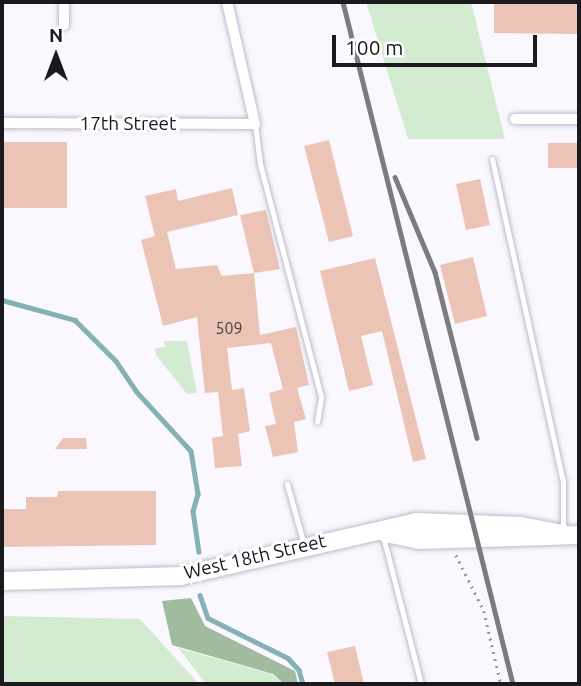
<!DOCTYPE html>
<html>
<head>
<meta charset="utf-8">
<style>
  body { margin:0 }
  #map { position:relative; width:581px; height:686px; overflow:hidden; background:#faf8fe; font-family:Ubuntu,sans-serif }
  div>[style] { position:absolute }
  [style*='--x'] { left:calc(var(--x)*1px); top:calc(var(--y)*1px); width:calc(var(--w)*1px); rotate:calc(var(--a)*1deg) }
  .green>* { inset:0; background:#d3ebd1 }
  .forest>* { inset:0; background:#a1bb9f }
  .stream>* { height:4.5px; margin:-2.25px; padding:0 2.25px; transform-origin:2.25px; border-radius:2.25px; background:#84b1b2 }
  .building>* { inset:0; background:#ebc4b6 }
  .path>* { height:2.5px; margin-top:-1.25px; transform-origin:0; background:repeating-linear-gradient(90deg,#98979c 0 2px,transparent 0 7px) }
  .roads { filter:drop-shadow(0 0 2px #bfbbca) drop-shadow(0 0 2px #bfbbca) }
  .service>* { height:5px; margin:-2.5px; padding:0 2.5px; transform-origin:2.5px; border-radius:2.5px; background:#fff }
  .minor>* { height:10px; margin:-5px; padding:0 5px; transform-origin:5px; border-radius:5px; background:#fff }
  .primary>* { height:18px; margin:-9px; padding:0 9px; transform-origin:9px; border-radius:9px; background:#fff }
  .rail>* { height:4.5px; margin:-2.25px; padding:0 2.25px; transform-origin:2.25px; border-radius:2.25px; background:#7c7b80 }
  span { translate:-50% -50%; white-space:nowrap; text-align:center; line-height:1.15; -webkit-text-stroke:6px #fff; paint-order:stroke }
  .number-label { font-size:16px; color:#4e4444 }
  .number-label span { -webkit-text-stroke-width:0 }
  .street-label { font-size:19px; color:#1a191e }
  .frame { position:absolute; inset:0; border:4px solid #1a191e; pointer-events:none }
  .north { position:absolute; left:21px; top:21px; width:70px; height:70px; -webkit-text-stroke:5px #fff; paint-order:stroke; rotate:0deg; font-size:19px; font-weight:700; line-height:28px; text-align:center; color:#1a191e }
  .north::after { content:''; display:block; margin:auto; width:24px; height:32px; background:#1a191e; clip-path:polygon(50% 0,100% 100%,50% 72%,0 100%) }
  .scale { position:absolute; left:332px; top:35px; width:205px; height:32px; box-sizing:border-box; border:4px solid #1a191e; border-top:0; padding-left:9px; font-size:21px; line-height:24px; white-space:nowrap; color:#1a191e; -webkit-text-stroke:5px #fff; paint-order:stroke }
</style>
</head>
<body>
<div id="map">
  <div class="green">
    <div style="clip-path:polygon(366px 2px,471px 2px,505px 139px,408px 139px)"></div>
    <div style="clip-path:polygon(164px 341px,187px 341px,197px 393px,187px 394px,156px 355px,155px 348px,165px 347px)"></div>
    <div style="clip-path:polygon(2px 616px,140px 619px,199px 684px,2px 684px)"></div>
    <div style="clip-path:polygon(178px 648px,271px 674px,283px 684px,206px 684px)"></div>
  </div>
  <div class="forest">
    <div style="clip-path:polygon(191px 598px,205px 626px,295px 671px,298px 684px,284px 684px,273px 674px,172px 645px,162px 601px)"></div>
  </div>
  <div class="stream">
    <div style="--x:2;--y:300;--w:76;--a:15.3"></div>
    <div style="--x:75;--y:320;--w:58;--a:45"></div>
    <div style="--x:116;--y:361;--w:36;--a:56"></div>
    <div style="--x:136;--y:391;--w:81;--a:47.5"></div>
    <div style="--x:191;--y:451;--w:44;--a:80.8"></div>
    <div style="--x:198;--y:494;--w:18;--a:106"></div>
    <div style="--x:193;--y:511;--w:41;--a:81.7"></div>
    <div style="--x:200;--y:595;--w:24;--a:71"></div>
    <div style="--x:208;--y:618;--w:89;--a:26.6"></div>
    <div style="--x:288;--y:658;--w:16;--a:47"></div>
    <div style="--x:299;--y:670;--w:15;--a:74"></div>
  </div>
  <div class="building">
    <div style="clip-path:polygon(494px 2px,579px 2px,579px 34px,494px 33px)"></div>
    <div style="clip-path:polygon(329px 140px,353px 236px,329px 242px,304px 146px)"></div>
    <div style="clip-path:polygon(2px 142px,67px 142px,67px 208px,2px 208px)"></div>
    <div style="clip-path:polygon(548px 143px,579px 143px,579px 168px,548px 168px)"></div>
    <div style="clip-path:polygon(480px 179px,490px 225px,466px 230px,456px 184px)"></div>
    <div style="clip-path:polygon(232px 188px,238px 215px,167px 232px,176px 269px,217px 265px,222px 276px,254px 273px,260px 335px,296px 327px,309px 385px,297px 388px,306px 419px,294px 422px,298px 452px,273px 457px,265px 426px,276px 424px,269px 393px,283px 389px,271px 343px,227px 348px,232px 390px,244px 388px,250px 431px,238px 434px,242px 466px,215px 468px,212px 438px,223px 436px,218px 392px,205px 393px,197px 317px,163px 326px,141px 240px,155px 236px,145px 196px,176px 189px,178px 201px)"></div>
    <div style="clip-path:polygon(266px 210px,280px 269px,254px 273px,240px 215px)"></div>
    <div style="clip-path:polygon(473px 257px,487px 316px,455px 324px,440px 265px)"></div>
    <div style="clip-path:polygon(375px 258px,426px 459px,413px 462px,382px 331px,361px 336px,373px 385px,349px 391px,320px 271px)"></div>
    <div style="clip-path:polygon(63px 438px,86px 438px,87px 449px,55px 449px)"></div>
    <div style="clip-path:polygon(58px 491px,156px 491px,156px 545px,2px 547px,2px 509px,26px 509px,26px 497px,57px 497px)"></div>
    <div style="clip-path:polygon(355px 646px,364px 684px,335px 684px,327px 652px)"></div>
  </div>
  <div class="path">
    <div style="--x:456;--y:555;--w:63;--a:63.4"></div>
    <div style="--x:484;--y:611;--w:75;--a:76.9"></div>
  </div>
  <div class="roads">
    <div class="service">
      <div style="--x:255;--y:124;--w:40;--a:82.9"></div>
      <div style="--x:260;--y:164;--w:241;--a:75.3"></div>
      <div style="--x:321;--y:397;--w:25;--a:99"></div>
      <div style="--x:492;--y:159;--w:330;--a:77.6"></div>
      <div style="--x:563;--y:481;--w:49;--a:90"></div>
      <div style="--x:287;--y:484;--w:63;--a:74.4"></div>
      <div style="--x:383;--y:536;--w:153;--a:75.6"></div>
    </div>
    <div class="minor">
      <div style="--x:64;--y:25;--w:23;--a:-90"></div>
      <div style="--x:515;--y:119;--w:64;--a:0"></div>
      <div style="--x:2;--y:123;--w:253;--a:0.2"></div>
      <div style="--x:255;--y:124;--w:125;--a:-102.9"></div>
    </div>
    <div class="primary">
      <div style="--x:386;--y:533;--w:34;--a:12"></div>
      <div style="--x:419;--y:540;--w:160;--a:-1.8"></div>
      <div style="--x:2;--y:581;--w:179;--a:-1.6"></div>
      <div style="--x:181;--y:576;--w:241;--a:-12.9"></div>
      <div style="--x:416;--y:522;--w:105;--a:2.2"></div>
      <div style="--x:521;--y:526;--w:43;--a:10.8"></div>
    </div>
  </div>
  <div class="rail">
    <div style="--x:343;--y:2;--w:703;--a:76"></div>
    <div style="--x:395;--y:177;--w:103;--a:67.2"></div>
    <div style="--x:435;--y:272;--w:171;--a:75.8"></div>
  </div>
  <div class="number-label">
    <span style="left:229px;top:328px">509</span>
  </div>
  <div class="street-label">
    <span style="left:128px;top:124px">17th Street</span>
    <span style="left:255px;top:557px;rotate:-13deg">West 18th Street</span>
  </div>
  <div class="frame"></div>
  <div class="north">N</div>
  <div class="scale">100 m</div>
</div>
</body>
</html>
